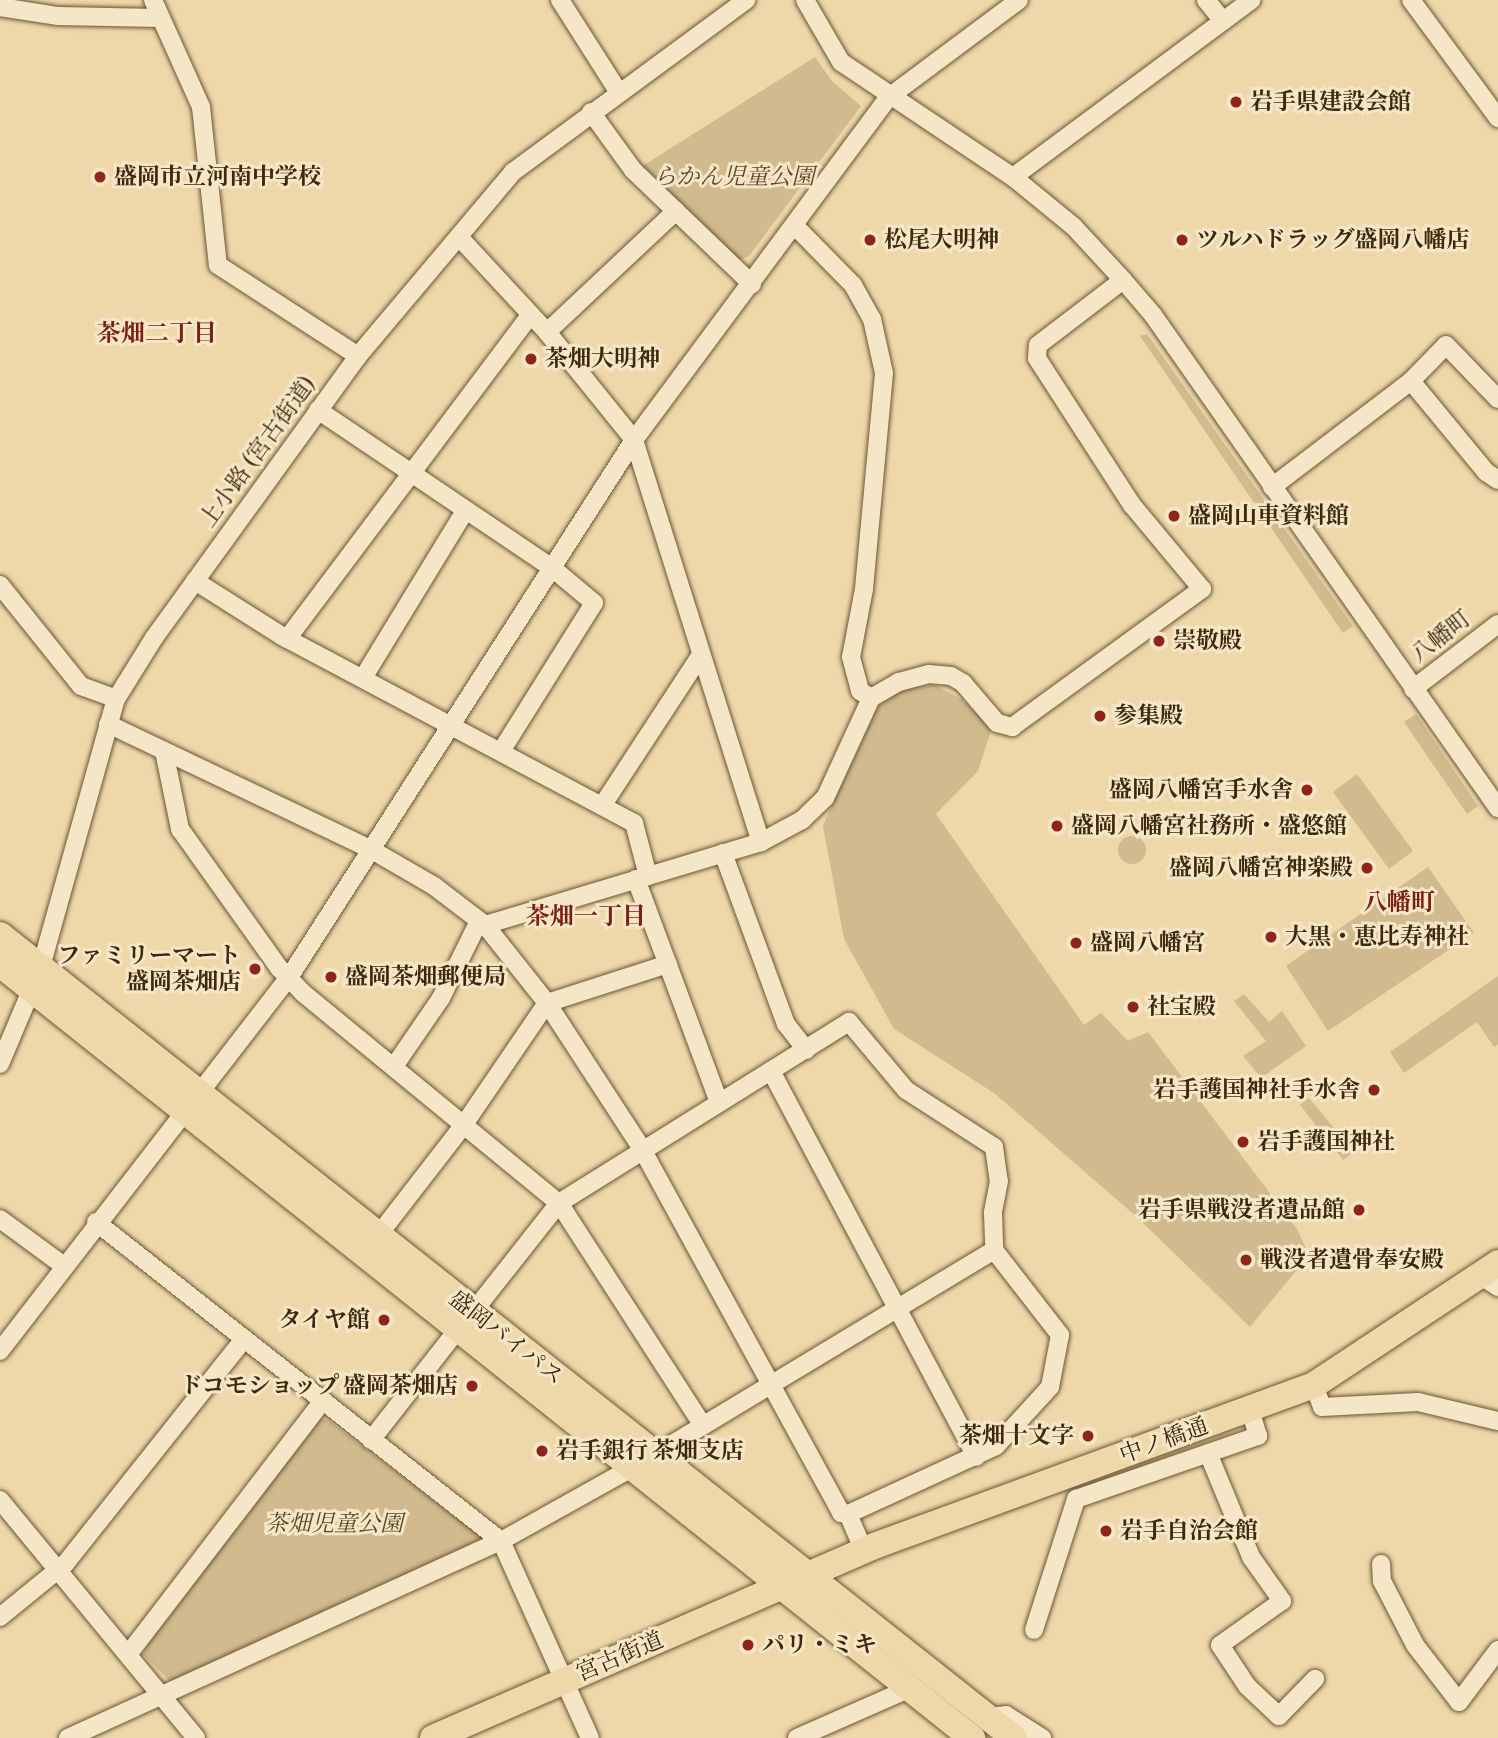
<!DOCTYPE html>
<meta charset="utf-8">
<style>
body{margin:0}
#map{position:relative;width:1498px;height:1738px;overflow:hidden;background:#eed8a9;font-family:"Libre Bodoni","Noto Serif JP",serif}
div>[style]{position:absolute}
.green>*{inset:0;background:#d0ba8e}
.round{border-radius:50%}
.roads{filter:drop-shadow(0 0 2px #6a5532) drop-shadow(0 0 2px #6a5532)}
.minor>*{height:18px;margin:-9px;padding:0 9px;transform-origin:9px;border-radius:9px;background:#f4e6c7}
.highway>*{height:26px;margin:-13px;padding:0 13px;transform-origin:13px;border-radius:13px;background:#eed8a9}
.dots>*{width:19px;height:19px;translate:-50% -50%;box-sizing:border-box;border:4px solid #f4e6c7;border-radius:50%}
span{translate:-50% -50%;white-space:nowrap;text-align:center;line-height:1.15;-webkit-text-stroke:6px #f4e6c7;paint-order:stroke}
.poi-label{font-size:23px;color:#3e290b;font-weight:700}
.left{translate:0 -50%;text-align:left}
.right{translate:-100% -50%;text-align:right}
.park-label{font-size:23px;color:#5b4625;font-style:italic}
.street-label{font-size:23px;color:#3e290b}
.neighbourhood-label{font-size:24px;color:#7a1f14;font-weight:700}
</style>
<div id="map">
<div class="green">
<div style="clip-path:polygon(815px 57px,832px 81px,861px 106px,749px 256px,737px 261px,641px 167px)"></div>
<div style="clip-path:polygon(1147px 334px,1353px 626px,1343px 633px,1140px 336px)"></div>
<div style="clip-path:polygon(935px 685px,961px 699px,992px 728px,978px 771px,936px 814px,1084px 1025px,1101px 1013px,1128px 1041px,1148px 1032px,1297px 1229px,1309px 1255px,1250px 1327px,1139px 1219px,994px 1093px,894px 1029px,844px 939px,823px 826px,870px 713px,900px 689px)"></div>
<div style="clip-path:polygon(1416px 714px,1478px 806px,1467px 814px,1404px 722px)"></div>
<div style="clip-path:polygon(1357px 774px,1413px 851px,1389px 869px,1333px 792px)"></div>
<div class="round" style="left:1118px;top:836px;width:28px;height:28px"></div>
<div style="clip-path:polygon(1428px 867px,1474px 933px,1328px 1031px,1286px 966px)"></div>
<div style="clip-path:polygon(1498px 976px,1498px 1044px,1494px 1047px,1477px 1022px,1404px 1073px,1390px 1052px)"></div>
<div style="clip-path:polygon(1244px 994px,1269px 1022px,1282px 1011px,1306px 1046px,1261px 1078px,1243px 1056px,1266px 1041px,1234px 1001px)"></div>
<div style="clip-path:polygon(1309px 1098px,1354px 1152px,1343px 1160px,1300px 1105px)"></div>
<div style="clip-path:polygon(318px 1418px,328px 1420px,483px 1538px,482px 1543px,171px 1682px,144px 1656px,145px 1644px)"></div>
</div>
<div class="roads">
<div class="minor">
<div style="left:153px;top:0;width:117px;rotate:65.8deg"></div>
<div style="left:201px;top:107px;width:159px;rotate:83.9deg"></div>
<div style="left:218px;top:265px;width:167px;rotate:33deg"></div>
<div style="left:560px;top:0;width:108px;rotate:57.5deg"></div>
<div style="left:805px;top:0;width:72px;rotate:59.9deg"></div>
<div style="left:841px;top:62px;width:207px;rotate:33.8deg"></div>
<div style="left:1013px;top:177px;width:79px;rotate:39.3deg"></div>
<div style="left:1074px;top:227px;width:72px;rotate:47.2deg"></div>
<div style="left:1123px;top:280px;width:46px;rotate:49.4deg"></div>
<div style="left:1153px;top:315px;width:602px;rotate:55.02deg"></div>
<div style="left:1206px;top:0;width:27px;rotate:51deg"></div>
<div style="left:1411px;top:0;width:147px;rotate:53.6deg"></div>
<div style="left:0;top:7px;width:59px;rotate:8.8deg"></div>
<div style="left:58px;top:16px;width:101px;rotate:1.1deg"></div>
<div style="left:591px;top:112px;width:72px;rotate:54.1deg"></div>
<div style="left:633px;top:170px;width:165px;rotate:43.8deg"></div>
<div style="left:1013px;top:177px;width:297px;rotate:-36.6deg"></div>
<div style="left:795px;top:226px;width:83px;rotate:45.5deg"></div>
<div style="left:853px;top:285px;width:39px;rotate:61deg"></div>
<div style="left:872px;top:319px;width:55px;rotate:77.5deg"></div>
<div style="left:884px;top:373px;width:217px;rotate:95.3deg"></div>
<div style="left:864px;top:589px;width:69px;rotate:100.8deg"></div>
<div style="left:851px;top:657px;width:35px;rotate:75deg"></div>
<div style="left:860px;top:691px;width:13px;rotate:32deg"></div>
<div style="left:871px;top:698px;width:32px;rotate:-30deg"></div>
<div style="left:899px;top:682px;width:31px;rotate:-15deg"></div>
<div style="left:929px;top:674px;width:22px;rotate:5deg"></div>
<div style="left:951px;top:676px;width:14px;rotate:30deg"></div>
<div style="left:963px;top:683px;width:52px;rotate:49.6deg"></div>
<div style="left:997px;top:723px;width:16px;rotate:15deg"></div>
<div style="left:1012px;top:727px;width:235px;rotate:-36deg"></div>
<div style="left:1202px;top:589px;width:109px;rotate:-129.8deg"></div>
<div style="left:1132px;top:505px;width:175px;rotate:-122.9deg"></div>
<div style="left:1037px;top:358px;width:13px;rotate:-86deg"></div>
<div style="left:1038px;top:345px;width:107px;rotate:-37.4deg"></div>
<div style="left:459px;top:237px;width:129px;rotate:47.2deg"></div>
<div style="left:547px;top:332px;width:139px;rotate:51.1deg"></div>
<div style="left:634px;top:440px;width:422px;rotate:72.5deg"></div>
<div style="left:547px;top:332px;width:177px;rotate:-43.2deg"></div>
<div style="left:1411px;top:381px;width:118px;rotate:50.5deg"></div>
<div style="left:1486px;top:472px;width:14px;rotate:34deg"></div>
<div style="left:318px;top:410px;width:281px;rotate:34deg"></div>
<div style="left:551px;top:567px;width:56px;rotate:39.9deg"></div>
<div style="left:594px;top:603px;width:175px;rotate:122.1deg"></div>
<div style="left:1272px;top:487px;width:175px;rotate:-37.3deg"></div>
<div style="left:1411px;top:381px;width:50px;rotate:-45.8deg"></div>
<div style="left:1446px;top:345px;width:75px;rotate:46.1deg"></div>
<div style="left:195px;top:581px;width:103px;rotate:32.3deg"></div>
<div style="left:282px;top:636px;width:399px;rotate:28deg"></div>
<div style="left:634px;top:823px;width:55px;rotate:75.2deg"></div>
<div style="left:0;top:585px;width:129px;rotate:51.3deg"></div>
<div style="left:81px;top:686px;width:37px;rotate:20deg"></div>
<div style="left:287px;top:639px;width:405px;rotate:-53.1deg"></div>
<div style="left:363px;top:678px;width:196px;rotate:-58.6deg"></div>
<div style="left:1413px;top:689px;width:107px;rotate:-37.4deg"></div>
<div style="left:108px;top:724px;width:293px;rotate:25.5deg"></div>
<div style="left:372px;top:850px;width:72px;rotate:30.1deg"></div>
<div style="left:434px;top:886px;width:64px;rotate:37.4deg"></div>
<div style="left:485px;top:925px;width:100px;rotate:51.5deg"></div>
<div style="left:547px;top:1003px;width:174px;rotate:56.9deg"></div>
<div style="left:642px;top:1149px;width:415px;rotate:61.3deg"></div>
<div style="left:841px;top:1513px;width:7px;rotate:8deg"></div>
<div style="left:848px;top:1514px;width:40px;rotate:66.6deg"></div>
<div style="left:164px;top:751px;width:80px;rotate:78.4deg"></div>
<div style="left:180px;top:829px;width:171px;rotate:54.5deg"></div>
<div style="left:279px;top:968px;width:35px;rotate:46deg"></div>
<div style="left:303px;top:993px;width:331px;rotate:39.4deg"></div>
<div style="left:559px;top:1203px;width:265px;rotate:57.1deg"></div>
<div style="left:602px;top:806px;width:179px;rotate:-56.8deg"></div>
<div style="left:723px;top:853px;width:182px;rotate:69.8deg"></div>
<div style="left:786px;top:1024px;width:33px;rotate:52deg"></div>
<div style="left:636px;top:879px;width:238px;rotate:69.6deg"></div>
<div style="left:485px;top:925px;width:288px;rotate:-16.7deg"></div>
<div style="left:761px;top:842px;width:47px;rotate:-28.2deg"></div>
<div style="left:802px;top:820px;width:32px;rotate:-44deg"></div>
<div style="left:825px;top:798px;width:110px;rotate:-65.3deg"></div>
<div style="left:0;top:1064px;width:105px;rotate:-67.1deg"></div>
<div style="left:41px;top:967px;width:278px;rotate:-74.4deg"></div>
<div style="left:116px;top:699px;width:72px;rotate:-58.1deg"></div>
<div style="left:154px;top:638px;width:348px;rotate:-54.1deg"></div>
<div style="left:358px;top:356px;width:241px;rotate:-49.9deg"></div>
<div style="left:513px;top:172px;width:290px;rotate:-36.4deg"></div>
<div style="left:395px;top:1065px;width:81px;rotate:-55.5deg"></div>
<div style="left:441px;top:998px;width:86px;rotate:-63.7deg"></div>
<div style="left:771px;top:1071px;width:437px;rotate:62deg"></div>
<div style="left:0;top:1219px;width:79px;rotate:36.3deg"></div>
<div style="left:96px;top:1222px;width:516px;rotate:38.23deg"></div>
<div style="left:501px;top:1541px;width:216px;rotate:65.7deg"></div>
<div style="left:377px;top:1237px;width:144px;rotate:-52.3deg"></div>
<div style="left:465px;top:1123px;width:145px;rotate:-55.7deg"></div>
<div style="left:547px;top:1003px;width:127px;rotate:-17.9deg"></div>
<div style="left:1480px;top:1275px;width:22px;rotate:34deg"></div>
<div style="left:473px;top:1312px;width:139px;rotate:-51.7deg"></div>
<div style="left:559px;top:1203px;width:342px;rotate:-32deg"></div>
<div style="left:849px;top:1022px;width:89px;rotate:50deg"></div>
<div style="left:906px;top:1090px;width:105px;rotate:32.9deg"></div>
<div style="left:994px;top:1147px;width:34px;rotate:82deg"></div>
<div style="left:999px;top:1181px;width:33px;rotate:101deg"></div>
<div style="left:993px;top:1213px;width:37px;rotate:88deg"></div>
<div style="left:994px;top:1250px;width:108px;rotate:52.2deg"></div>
<div style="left:1060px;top:1335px;width:53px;rotate:100.9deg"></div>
<div style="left:1050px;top:1387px;width:80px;rotate:132.5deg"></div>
<div style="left:996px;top:1446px;width:163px;rotate:155.3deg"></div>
<div style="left:0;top:1351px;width:470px;rotate:-52.3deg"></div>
<div style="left:288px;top:979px;width:640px;rotate:-57.3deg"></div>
<div style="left:634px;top:440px;width:427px;rotate:-53.4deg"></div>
<div style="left:889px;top:97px;width:162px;rotate:-36.7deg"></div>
<div style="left:1314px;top:1385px;width:23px;rotate:70deg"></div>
<div style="left:1322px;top:1407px;width:96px;rotate:-3deg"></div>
<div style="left:1418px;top:1402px;width:82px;rotate:13.4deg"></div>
<div style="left:371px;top:1440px;width:141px;rotate:-51.9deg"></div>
<div style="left:1208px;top:1453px;width:113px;rotate:67.5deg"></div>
<div style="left:1251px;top:1557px;width:54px;rotate:54.8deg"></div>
<div style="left:1282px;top:1601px;width:76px;rotate:144.6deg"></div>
<div style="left:1220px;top:1645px;width:49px;rotate:56.6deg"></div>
<div style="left:1247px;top:1686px;width:44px;rotate:43.2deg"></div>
<div style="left:1279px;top:1716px;width:52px;rotate:-45.8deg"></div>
<div style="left:656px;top:1454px;width:395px;rotate:-31.1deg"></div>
<div style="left:0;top:1500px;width:308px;rotate:50.5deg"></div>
<div style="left:1381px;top:1564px;width:17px;rotate:87deg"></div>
<div style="left:1382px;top:1581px;width:72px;rotate:62.7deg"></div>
<div style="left:1415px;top:1645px;width:72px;rotate:52.3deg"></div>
<div style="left:1459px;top:1702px;width:65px;rotate:-53.1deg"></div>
<div style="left:0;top:1617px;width:84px;rotate:-39.2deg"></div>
<div style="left:65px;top:1564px;width:286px;rotate:-51.5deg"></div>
<div style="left:1034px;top:1630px;width:138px;rotate:-72.2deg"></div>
<div style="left:1076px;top:1499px;width:193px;rotate:-19.1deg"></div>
<div style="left:1258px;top:1436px;width:28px;rotate:-107deg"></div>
<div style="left:130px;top:1652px;width:314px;rotate:-52.5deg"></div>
<div style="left:988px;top:1717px;width:18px;rotate:-6deg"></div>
<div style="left:1006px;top:1715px;width:43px;rotate:32.6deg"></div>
<div style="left:68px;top:1738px;width:476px;rotate:-24.5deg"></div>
<div style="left:501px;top:1541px;width:154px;rotate:-29.2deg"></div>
<div style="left:797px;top:1738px;width:121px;rotate:-23.8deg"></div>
</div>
<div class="highway">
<div style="left:0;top:935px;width:1293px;rotate:38.38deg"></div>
<div style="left:0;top:964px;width:1243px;rotate:38.53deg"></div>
<div style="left:433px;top:1738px;width:481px;rotate:-23.5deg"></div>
<div style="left:874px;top:1546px;width:469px;rotate:-20.1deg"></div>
<div style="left:1314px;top:1385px;width:221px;rotate:-33.5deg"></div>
</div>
</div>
<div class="dots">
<div style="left:1236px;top:102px;background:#8f2418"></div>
<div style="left:100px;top:177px;background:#8f2418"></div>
<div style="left:870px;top:240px;background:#8f2418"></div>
<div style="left:1182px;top:240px;background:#8f2418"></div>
<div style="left:531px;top:359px;background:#8f2418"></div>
<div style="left:1174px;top:516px;background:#8f2418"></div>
<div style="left:1159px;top:641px;background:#8f2418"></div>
<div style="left:1100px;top:716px;background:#8f2418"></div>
<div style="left:1307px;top:790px;background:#8f2418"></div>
<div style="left:1057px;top:826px;background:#8f2418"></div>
<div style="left:1367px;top:868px;background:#8f2418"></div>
<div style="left:1271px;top:937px;background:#8f2418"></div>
<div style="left:1076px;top:943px;background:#8f2418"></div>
<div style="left:255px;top:969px;background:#8f2418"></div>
<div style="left:331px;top:977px;background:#8f2418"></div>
<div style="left:1133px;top:1007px;background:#8f2418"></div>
<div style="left:1374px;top:1090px;background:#8f2418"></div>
<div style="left:1243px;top:1142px;background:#8f2418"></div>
<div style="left:1359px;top:1210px;background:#8f2418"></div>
<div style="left:1246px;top:1260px;background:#8f2418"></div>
<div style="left:384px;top:1320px;background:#8f2418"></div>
<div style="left:472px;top:1386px;background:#8f2418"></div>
<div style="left:1088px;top:1436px;background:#8f2418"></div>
<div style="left:542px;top:1451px;background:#8f2418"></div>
<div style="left:1106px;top:1531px;background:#8f2418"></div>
<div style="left:748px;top:1645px;background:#8f2418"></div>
</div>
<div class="poi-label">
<span class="left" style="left:1250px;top:102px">岩手県建設会館</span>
<span class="left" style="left:114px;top:177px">盛岡市立河南中学校</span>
<span class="left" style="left:884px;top:240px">松尾大明神</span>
<span class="left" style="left:1196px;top:240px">ツルハドラッグ盛岡八幡店</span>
<span class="left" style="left:545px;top:359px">茶畑大明神</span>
<span class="left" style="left:1188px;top:516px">盛岡山車資料館</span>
<span class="left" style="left:1173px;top:641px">崇敬殿</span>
<span class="left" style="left:1114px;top:716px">参集殿</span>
<span class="right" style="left:1293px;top:790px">盛岡八幡宮手水舎</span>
<span class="left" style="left:1071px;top:826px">盛岡八幡宮社務所・盛悠館</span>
<span class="right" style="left:1353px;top:868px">盛岡八幡宮神楽殿</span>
<span class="left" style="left:1285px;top:937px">大黒・恵比寿神社</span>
<span class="left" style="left:1090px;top:943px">盛岡八幡宮</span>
<span class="right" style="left:241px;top:969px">ファミリーマート<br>盛岡茶畑店</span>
<span class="left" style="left:345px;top:977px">盛岡茶畑郵便局</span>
<span class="left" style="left:1147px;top:1007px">社宝殿</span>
<span class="right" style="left:1360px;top:1090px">岩手護国神社手水舎</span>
<span class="left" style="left:1257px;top:1142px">岩手護国神社</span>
<span class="right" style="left:1345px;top:1210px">岩手県戦没者遺品館</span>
<span class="left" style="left:1260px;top:1260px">戦没者遺骨奉安殿</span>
<span class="right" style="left:370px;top:1320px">タイヤ館</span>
<span class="right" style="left:458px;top:1386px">ドコモショップ 盛岡茶畑店</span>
<span class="right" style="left:1074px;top:1436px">茶畑十文字</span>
<span class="left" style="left:556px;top:1451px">岩手銀行 茶畑支店</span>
<span class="left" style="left:1120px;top:1531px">岩手自治会館</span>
<span class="left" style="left:762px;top:1645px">パリ・ミキ</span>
</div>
<div class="park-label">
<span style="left:734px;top:177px">らかん児童公園</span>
<span style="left:334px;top:1524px">茶畑児童公園</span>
</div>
<div class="street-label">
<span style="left:258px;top:452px;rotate:-54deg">上小路 (宮古街道)</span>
<span style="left:1441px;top:637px;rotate:-38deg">八幡町</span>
<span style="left:506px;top:1338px;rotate:38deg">盛岡バイパス</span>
<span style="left:1164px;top:1441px;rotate:-20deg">中ノ橋通</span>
<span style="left:620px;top:1657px;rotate:-23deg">宮古街道</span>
</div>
<div class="neighbourhood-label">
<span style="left:157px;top:335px">茶畑二丁目</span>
<span style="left:1399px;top:904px">八幡町</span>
<span style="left:586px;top:918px">茶畑一丁目</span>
</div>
</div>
